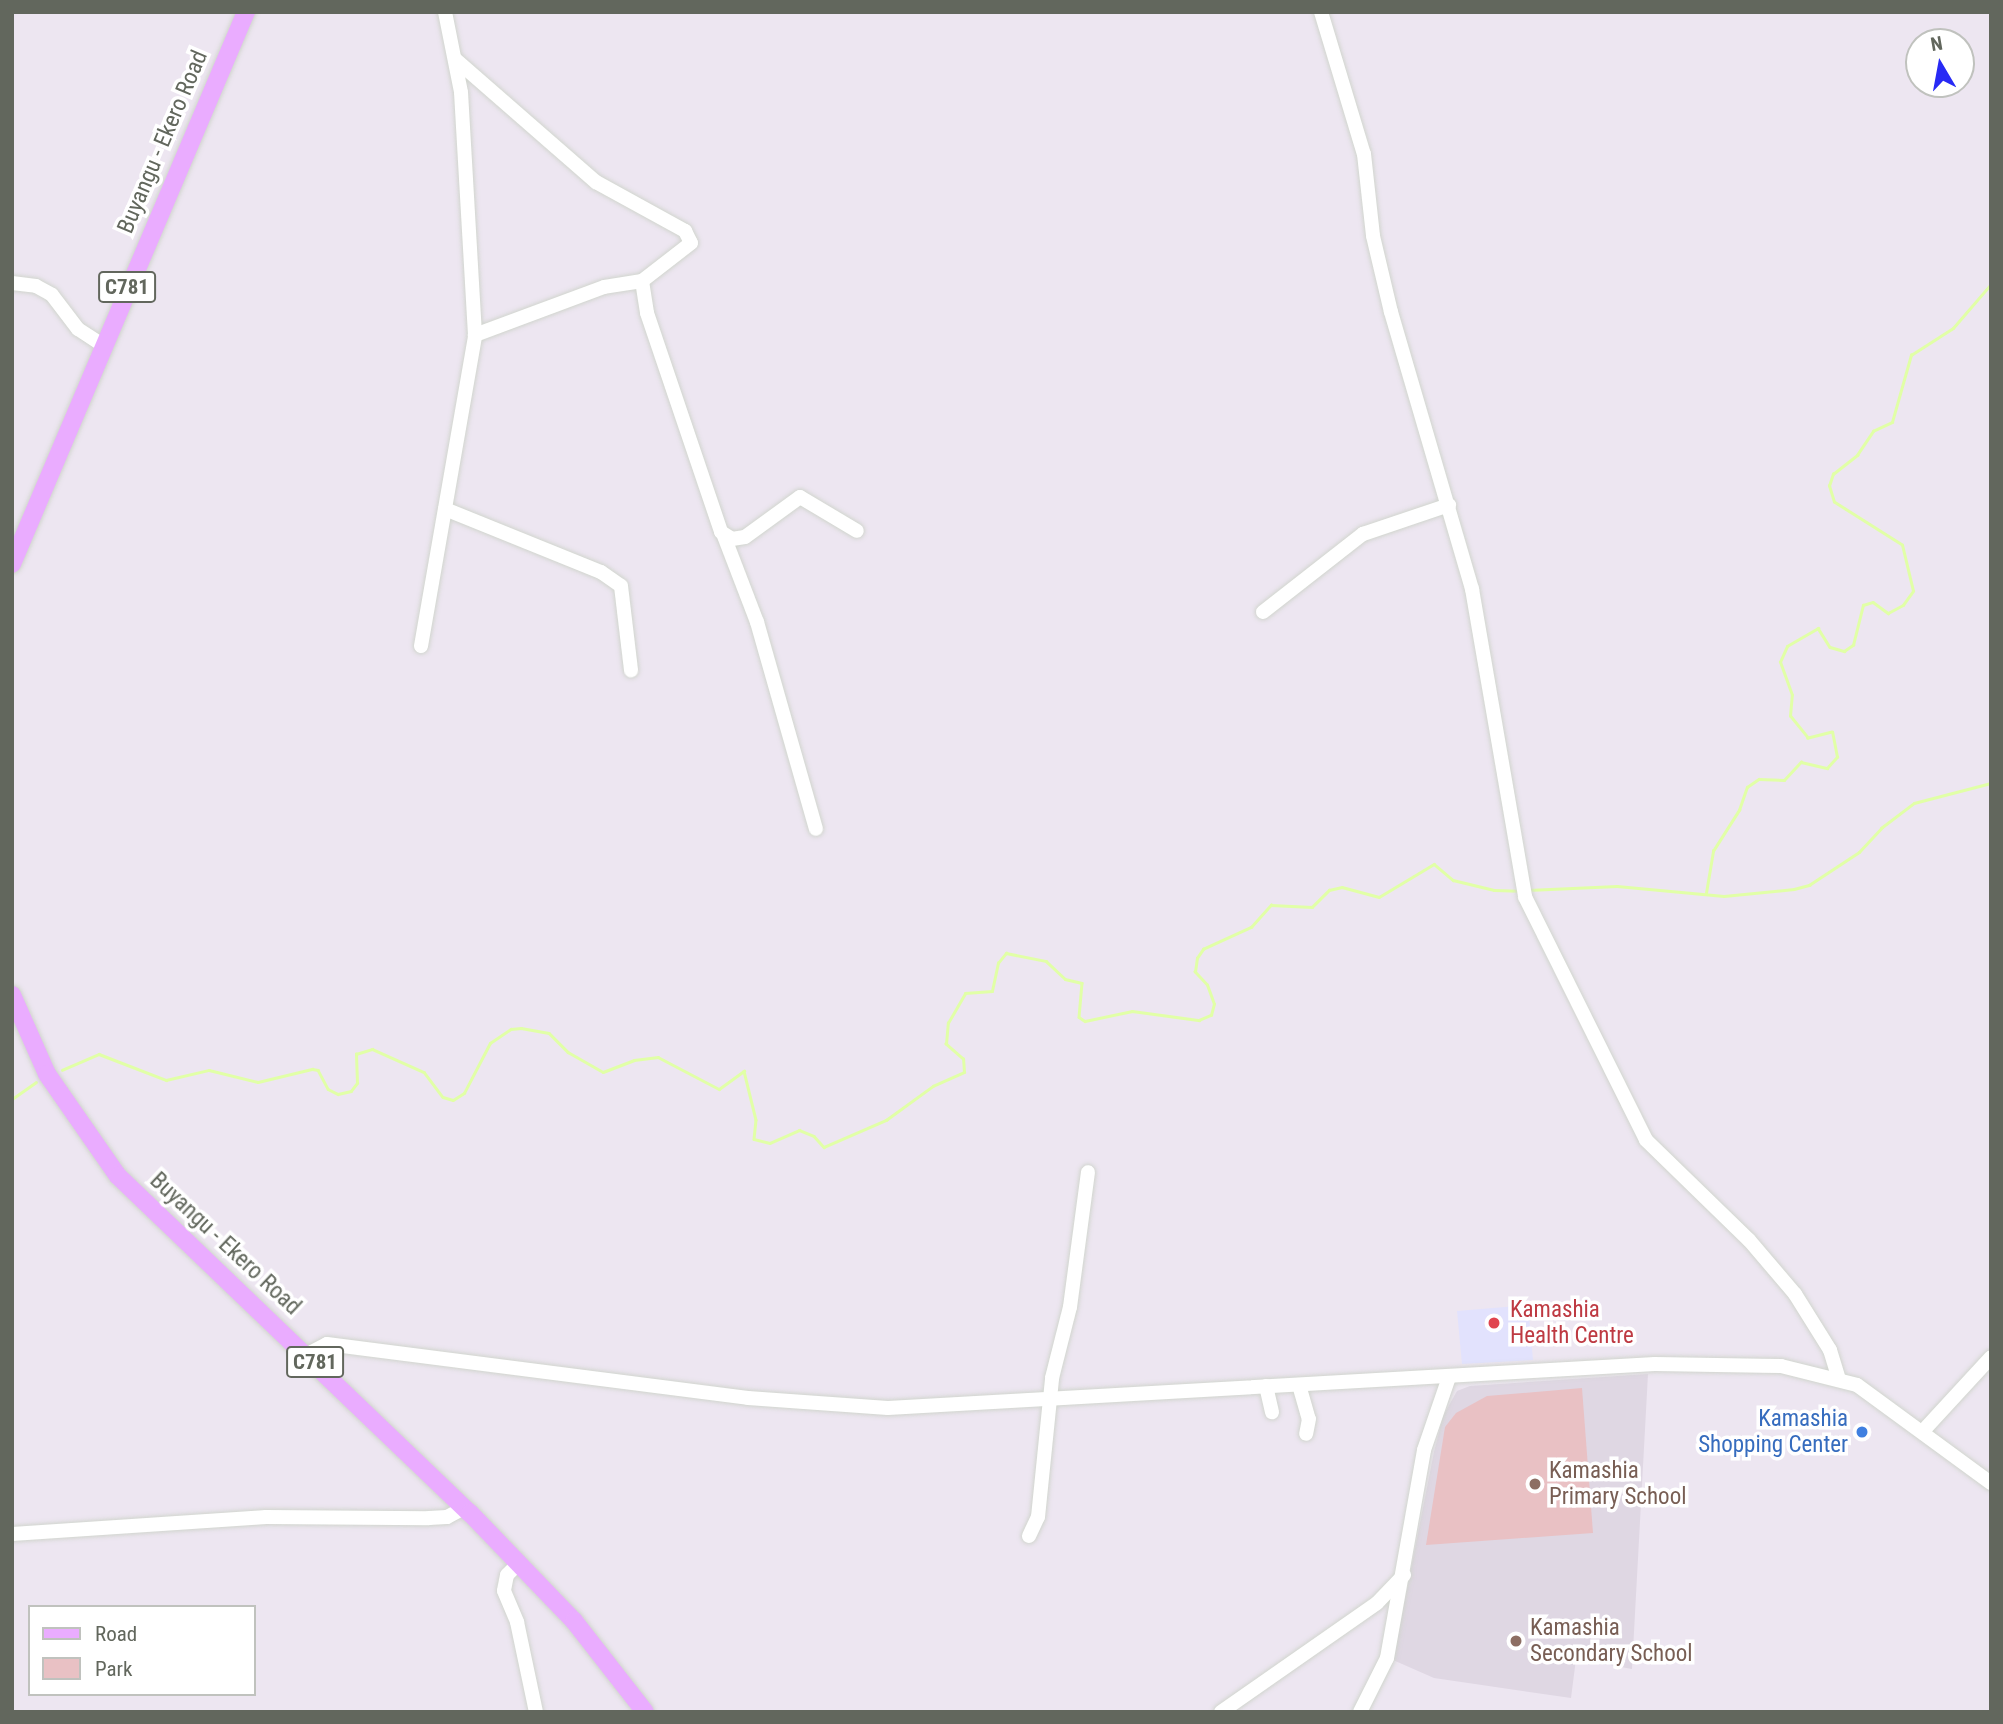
<!DOCTYPE html>
<style>
body{margin:0}
#map{position:relative;width:2003px;height:1724px;overflow:hidden;background:#ede6f1;font-family:"Roboto Condensed",sans-serif}
div>[style]{position:absolute}
.education>*{inset:0;background:#dfd7e3}
.medical>*{inset:0;background:#e2e2fd}
.green>*{inset:0;background:#e9c1c4}
.stream>*{height:2.5px;margin:-1.25px;padding:0 1.25px;transform-origin:1.25px;border-radius:1.25px;background:#e1ffa7}
.roads{filter:drop-shadow(0 0 2px #d1d5ce) drop-shadow(0 0 2px #d1d5ce)}
.minor>*{height:14px;margin:-7px;padding:0 7px;transform-origin:7px;border-radius:7px;background:#fff}
.major>*{height:18px;margin:-9px;padding:0 9px;transform-origin:9px;border-radius:9px;background:#eaacff}
.dots>*{width:19px;height:19px;translate:-50% -50%;box-sizing:border-box;border:4px solid #fff;border-radius:50%}
span{translate:-50% -50%;white-space:nowrap;text-align:center;line-height:1.15;-webkit-text-stroke:7px #fff;paint-order:stroke}
.shield-label span{padding:2px 5px;background:#fff;border:2px solid;border-radius:5px;-webkit-text-stroke-width:0}
.shield-label{font-size:21px;color:#62675d;font-weight:700}
.street-label{font-size:23px;color:#62675d}
.health-label{font-size:23px;color:#be3a42}
.left{translate:0 -50%;text-align:left}
.shop-label{font-size:23px;color:#366cbe}
.right{translate:-100% -50%;text-align:right}
.education-label{font-size:23px;color:#785e54}
.frame{position:absolute;inset:0;border:14px solid #62675d;pointer-events:none}
.legend{position:absolute;left:28px;top:1605px;width:228px;height:91px;box-sizing:border-box;background:#fff;border:2px solid #c0c2be;margin:0;padding:9px 12px;list-style:none;font-size:21px;color:#62675d}
.legend li{display:flex;align-items:center;gap:14px;height:35px}
.legend b{width:35px;border:2px solid #c0c2be}
.north{position:absolute;left:1905px;top:28px;width:70px;height:70px;box-sizing:border-box;background:#fff;border:2px solid #c0c2be;border-radius:50%;rotate:350deg;font-size:19px;font-weight:700;line-height:28px;text-align:center;color:#62675d}
.north::after{content:'';display:block;margin:auto;width:24px;height:32px;background:#282af5;clip-path:polygon(50% 0,100% 100%,50% 72%,0 100%)}
</style>
<div id="map">
<div class="education">
<div style="clip-path:polygon(1648px 1374px,1632px 1669px,1576px 1659px,1571px 1698px,1434px 1678px,1393px 1660px,1434px 1452px,1443px 1416px,1457px 1391px,1470px 1386px)"></div>
</div>
<div class="medical">
<div style="clip-path:polygon(1528px 1305px,1533px 1360px,1462px 1364px,1457px 1311px)"></div>
</div>
<div class="green">
<div style="clip-path:polygon(1582px 1388px,1593px 1533px,1426px 1545px,1445px 1427px,1456px 1413px,1487px 1396px)"></div>
</div>
<div class="stream">
<div style="left:1528px;top:890px;width:89px;rotate:-2.6deg"></div>
<div style="left:1617px;top:886px;width:107px;rotate:5.3deg"></div>
<div style="left:1724px;top:896px;width:70px;rotate:-5.7deg"></div>
<div style="left:1794px;top:889px;width:16px;rotate:-15deg"></div>
<div style="left:1809px;top:885px;width:60px;rotate:-33.4deg"></div>
<div style="left:1859px;top:852px;width:33px;rotate:-47deg"></div>
<div style="left:1881px;top:828px;width:41px;rotate:-37.1deg"></div>
<div style="left:1914px;top:803px;width:80px;rotate:-14.6deg"></div>
<div style="left:1706px;top:893px;width:43px;rotate:-80.5deg"></div>
<div style="left:1713px;top:851px;width:49px;rotate:-57.6deg"></div>
<div style="left:1739px;top:810px;width:24px;rotate:-71deg"></div>
<div style="left:1747px;top:787px;width:14px;rotate:-34deg"></div>
<div style="left:1759px;top:779px;width:25px;rotate:2deg"></div>
<div style="left:1784px;top:780px;width:25px;rotate:-47deg"></div>
<div style="left:1801px;top:762px;width:27px;rotate:13deg"></div>
<div style="left:1827px;top:768px;width:15px;rotate:-48deg"></div>
<div style="left:1837px;top:757px;width:25px;rotate:-101deg"></div>
<div style="left:1832px;top:732px;width:25px;rotate:166deg"></div>
<div style="left:1808px;top:738px;width:28px;rotate:-129deg"></div>
<div style="left:1790px;top:716px;width:21px;rotate:-85deg"></div>
<div style="left:1792px;top:695px;width:35px;rotate:-110deg"></div>
<div style="left:1780px;top:662px;width:17px;rotate:-66deg"></div>
<div style="left:1787px;top:646px;width:36px;rotate:-30deg"></div>
<div style="left:1818px;top:628px;width:22px;rotate:58deg"></div>
<div style="left:1830px;top:647px;width:15px;rotate:16deg"></div>
<div style="left:1844px;top:651px;width:11px;rotate:-34deg"></div>
<div style="left:1853px;top:645px;width:41px;rotate:-76deg"></div>
<div style="left:1863px;top:605px;width:10px;rotate:-17deg"></div>
<div style="left:1873px;top:602px;width:19px;rotate:36deg"></div>
<div style="left:1888px;top:613px;width:17px;rotate:-28deg"></div>
<div style="left:1903px;top:605px;width:17px;rotate:-54deg"></div>
<div style="left:1913px;top:591px;width:47px;rotate:-103.4deg"></div>
<div style="left:1902px;top:545px;width:80px;rotate:-147.7deg"></div>
<div style="left:1834px;top:502px;width:17px;rotate:-107deg"></div>
<div style="left:1829px;top:486px;width:13px;rotate:-72deg"></div>
<div style="left:1833px;top:474px;width:31px;rotate:-38deg"></div>
<div style="left:1857px;top:455px;width:29px;rotate:-56deg"></div>
<div style="left:1873px;top:431px;width:21px;rotate:-25deg"></div>
<div style="left:1892px;top:422px;width:70px;rotate:-74.2deg"></div>
<div style="left:1911px;top:355px;width:50px;rotate:-32.7deg"></div>
<div style="left:1953px;top:328px;width:58px;rotate:-49.2deg"></div>
<div style="left:62px;top:1070px;width:40px;rotate:-23.4deg"></div>
<div style="left:99px;top:1054px;width:72px;rotate:21.2deg"></div>
<div style="left:166px;top:1080px;width:44px;rotate:-13.1deg"></div>
<div style="left:209px;top:1070px;width:50px;rotate:13.8deg"></div>
<div style="left:258px;top:1082px;width:56px;rotate:-13.5deg"></div>
<div style="left:312px;top:1069px;width:6px;rotate:9deg"></div>
<div style="left:318px;top:1070px;width:21px;rotate:62deg"></div>
<div style="left:328px;top:1089px;width:11px;rotate:27deg"></div>
<div style="left:338px;top:1094px;width:13px;rotate:-13deg"></div>
<div style="left:351px;top:1091px;width:10px;rotate:-53deg"></div>
<div style="left:357px;top:1083px;width:29px;rotate:-92deg"></div>
<div style="left:356px;top:1054px;width:17px;rotate:-17deg"></div>
<div style="left:372px;top:1049px;width:57px;rotate:23.9deg"></div>
<div style="left:424px;top:1072px;width:31px;rotate:53deg"></div>
<div style="left:443px;top:1097px;width:10px;rotate:17deg"></div>
<div style="left:453px;top:1100px;width:13px;rotate:-32deg"></div>
<div style="left:464px;top:1093px;width:56px;rotate:-62.5deg"></div>
<div style="left:490px;top:1043px;width:25px;rotate:-34deg"></div>
<div style="left:511px;top:1029px;width:10px;rotate:-6deg"></div>
<div style="left:521px;top:1028px;width:28px;rotate:10deg"></div>
<div style="left:549px;top:1033px;width:27px;rotate:45deg"></div>
<div style="left:568px;top:1052px;width:40px;rotate:29.7deg"></div>
<div style="left:603px;top:1072px;width:33px;rotate:-21deg"></div>
<div style="left:634px;top:1060px;width:24px;rotate:-7deg"></div>
<div style="left:658px;top:1057px;width:69px;rotate:27.7deg"></div>
<div style="left:719px;top:1089px;width:31px;rotate:-36deg"></div>
<div style="left:744px;top:1071px;width:50px;rotate:76.2deg"></div>
<div style="left:756px;top:1120px;width:19px;rotate:96deg"></div>
<div style="left:754px;top:1139px;width:16px;rotate:14deg"></div>
<div style="left:770px;top:1143px;width:32px;rotate:-24deg"></div>
<div style="left:799px;top:1130px;width:16px;rotate:22deg"></div>
<div style="left:814px;top:1136px;width:15px;rotate:48deg"></div>
<div style="left:824px;top:1147px;width:68px;rotate:-23.5deg"></div>
<div style="left:886px;top:1120px;width:58px;rotate:-35.9deg"></div>
<div style="left:933px;top:1086px;width:34px;rotate:-24deg"></div>
<div style="left:964px;top:1072px;width:13px;rotate:-94deg"></div>
<div style="left:963px;top:1059px;width:23px;rotate:-139deg"></div>
<div style="left:946px;top:1044px;width:21px;rotate:-85deg"></div>
<div style="left:948px;top:1023px;width:34px;rotate:-60deg"></div>
<div style="left:965px;top:993px;width:27px;rotate:-4deg"></div>
<div style="left:992px;top:991px;width:29px;rotate:-78deg"></div>
<div style="left:998px;top:963px;width:13px;rotate:-51deg"></div>
<div style="left:1006px;top:953px;width:41px;rotate:11.3deg"></div>
<div style="left:1046px;top:961px;width:26px;rotate:43deg"></div>
<div style="left:1065px;top:979px;width:17px;rotate:13deg"></div>
<div style="left:1082px;top:983px;width:34px;rotate:95deg"></div>
<div style="left:1079px;top:1017px;width:7px;rotate:34deg"></div>
<div style="left:1085px;top:1021px;width:48px;rotate:-12deg"></div>
<div style="left:1132px;top:1011px;width:68px;rotate:7.7deg"></div>
<div style="left:1199px;top:1020px;width:13px;rotate:-23deg"></div>
<div style="left:1211px;top:1015px;width:11px;rotate:-75deg"></div>
<div style="left:1214px;top:1004px;width:20px;rotate:-110deg"></div>
<div style="left:1207px;top:985px;width:18px;rotate:-133deg"></div>
<div style="left:1195px;top:972px;width:14px;rotate:-82deg"></div>
<div style="left:1197px;top:958px;width:11px;rotate:-56deg"></div>
<div style="left:1203px;top:949px;width:53px;rotate:-24.6deg"></div>
<div style="left:1251px;top:927px;width:30px;rotate:-48deg"></div>
<div style="left:1271px;top:905px;width:41px;rotate:2.8deg"></div>
<div style="left:1312px;top:907px;width:24px;rotate:-45deg"></div>
<div style="left:1329px;top:890px;width:13px;rotate:-13deg"></div>
<div style="left:1342px;top:887px;width:38px;rotate:15deg"></div>
<div style="left:1379px;top:897px;width:64px;rotate:-31deg"></div>
<div style="left:1434px;top:864px;width:25px;rotate:40deg"></div>
<div style="left:1453px;top:880px;width:42px;rotate:13.7deg"></div>
<div style="left:1494px;top:890px;width:24px;rotate:2deg"></div>
<div style="left:12px;top:1099px;width:29px;rotate:-35deg"></div>
</div>
<div class="roads">
<div class="minor">
<div style="left:1321px;top:12px;width:148px;rotate:73.2deg"></div>
<div style="left:1364px;top:154px;width:82px;rotate:83.7deg"></div>
<div style="left:1373px;top:236px;width:78px;rotate:76.7deg"></div>
<div style="left:1391px;top:312px;width:289px;rotate:73.7deg"></div>
<div style="left:1472px;top:589px;width:313px;rotate:80.2deg"></div>
<div style="left:1525px;top:897px;width:271px;rotate:63.5deg"></div>
<div style="left:1646px;top:1140px;width:144px;rotate:44.2deg"></div>
<div style="left:1749px;top:1240px;width:71px;rotate:49.6deg"></div>
<div style="left:1795px;top:1294px;width:66px;rotate:58deg"></div>
<div style="left:1830px;top:1350px;width:28px;rotate:73deg"></div>
<div style="left:456px;top:60px;width:186px;rotate:41.1deg"></div>
<div style="left:596px;top:182px;width:102px;rotate:28.8deg"></div>
<div style="left:685px;top:231px;width:13px;rotate:63deg"></div>
<div style="left:691px;top:243px;width:62px;rotate:142.2deg"></div>
<div style="left:642px;top:281px;width:38px;rotate:171deg"></div>
<div style="left:604px;top:287px;width:138px;rotate:159.6deg"></div>
<div style="left:642px;top:281px;width:32px;rotate:81deg"></div>
<div style="left:647px;top:313px;width:231px;rotate:71.3deg"></div>
<div style="left:721px;top:532px;width:13px;rotate:32deg"></div>
<div style="left:732px;top:539px;width:13px;rotate:-9deg"></div>
<div style="left:745px;top:537px;width:68px;rotate:-36deg"></div>
<div style="left:800px;top:497px;width:66px;rotate:30.8deg"></div>
<div style="left:12px;top:283px;width:24px;rotate:7deg"></div>
<div style="left:36px;top:286px;width:18px;rotate:29deg"></div>
<div style="left:52px;top:295px;width:43px;rotate:52.6deg"></div>
<div style="left:78px;top:329px;width:30px;rotate:33deg"></div>
<div style="left:445px;top:509px;width:168px;rotate:22deg"></div>
<div style="left:601px;top:572px;width:24px;rotate:35deg"></div>
<div style="left:621px;top:586px;width:85px;rotate:83.2deg"></div>
<div style="left:724px;top:536px;width:92px;rotate:69deg"></div>
<div style="left:757px;top:622px;width:215px;rotate:74.1deg"></div>
<div style="left:1263px;top:612px;width:127px;rotate:-38deg"></div>
<div style="left:1363px;top:534px;width:91px;rotate:-18.6deg"></div>
<div style="left:421px;top:646px;width:316px;rotate:-80.1deg"></div>
<div style="left:475px;top:335px;width:243px;rotate:-93.3deg"></div>
<div style="left:461px;top:92px;width:82px;rotate:-101.3deg"></div>
<div style="left:308px;top:1354px;width:21px;rotate:-28deg"></div>
<div style="left:327px;top:1344px;width:424px;rotate:7.3deg"></div>
<div style="left:748px;top:1398px;width:140px;rotate:4.1deg"></div>
<div style="left:888px;top:1408px;width:768px;rotate:-3.28deg"></div>
<div style="left:1655px;top:1364px;width:126px;rotate:0.9deg"></div>
<div style="left:1781px;top:1366px;width:78px;rotate:14deg"></div>
<div style="left:1857px;top:1385px;width:166px;rotate:36.2deg"></div>
<div style="left:1299px;top:1385px;width:35px;rotate:74deg"></div>
<div style="left:1309px;top:1419px;width:15px;rotate:101deg"></div>
<div style="left:1266px;top:1386px;width:27px;rotate:77deg"></div>
<div style="left:1923px;top:1431px;width:100px;rotate:-47.4deg"></div>
<div style="left:12px;top:1534px;width:255px;rotate:-3.8deg"></div>
<div style="left:266px;top:1517px;width:163px;rotate:0.4deg"></div>
<div style="left:429px;top:1518px;width:18px;rotate:-3deg"></div>
<div style="left:447px;top:1517px;width:19px;rotate:-28deg"></div>
<div style="left:1029px;top:1536px;width:21px;rotate:-65deg"></div>
<div style="left:1038px;top:1517px;width:140px;rotate:-84.2deg"></div>
<div style="left:1052px;top:1378px;width:73px;rotate:-75.8deg"></div>
<div style="left:1070px;top:1307px;width:136px;rotate:-82.4deg"></div>
<div style="left:519px;top:1563px;width:17px;rotate:135deg"></div>
<div style="left:507px;top:1575px;width:16px;rotate:101deg"></div>
<div style="left:504px;top:1591px;width:34px;rotate:67deg"></div>
<div style="left:517px;top:1622px;width:92px;rotate:78.1deg"></div>
<div style="left:1221px;top:1712px;width:190px;rotate:-34.9deg"></div>
<div style="left:1377px;top:1603px;width:39px;rotate:-46deg"></div>
<div style="left:1360px;top:1712px;width:60px;rotate:-63.4deg"></div>
<div style="left:1387px;top:1658px;width:211px;rotate:-79.9deg"></div>
<div style="left:1424px;top:1450px;width:77px;rotate:-71.1deg"></div>
</div>
<div class="major">
<div style="left:12px;top:564px;width:600px;rotate:-67.03deg"></div>
<div style="left:12px;top:995px;width:86px;rotate:66.1deg"></div>
<div style="left:47px;top:1074px;width:124px;rotate:55.2deg"></div>
<div style="left:118px;top:1176px;width:487px;rotate:43.8deg"></div>
<div style="left:470px;top:1513px;width:150px;rotate:46.1deg"></div>
<div style="left:574px;top:1621px;width:115px;rotate:52deg"></div>
</div>
</div>
<div class="dots">
<div style="left:1494px;top:1323px;background:#e0444e"></div>
<div style="left:1862px;top:1432px;background:#3f7fe0"></div>
<div style="left:1535px;top:1484px;background:#8d6e63"></div>
<div style="left:1516px;top:1641px;background:#8d6e63"></div>
</div>
<div class="shield-label">
<span style="left:127px;top:287px">C781</span>
<span style="left:315px;top:1362px">C781</span>
</div>
<div class="street-label">
<span style="left:163px;top:142px;rotate:-67deg">Buyangu - Ekero Road</span>
<span style="left:225px;top:1244px;rotate:43deg">Buyangu - Ekero Road</span>
</div>
<div class="health-label">
<span class="left" style="left:1510px;top:1323px">Kamashia<br>Health Centre</span>
</div>
<div class="shop-label">
<span class="right" style="left:1848px;top:1432px">Kamashia<br>Shopping Center</span>
</div>
<div class="education-label">
<span class="left" style="left:1549px;top:1484px">Kamashia<br>Primary School</span>
<span class="left" style="left:1530px;top:1641px">Kamashia<br>Secondary School</span>
</div>
<div class="frame"></div>
<ul class="legend">
<li><b style="height:9px;background:#eaacff"></b>Road</li>
<li><b style="height:19px;background:#e9c1c4"></b>Park</li>
</ul>
<div class="north">N</div>
</div>
